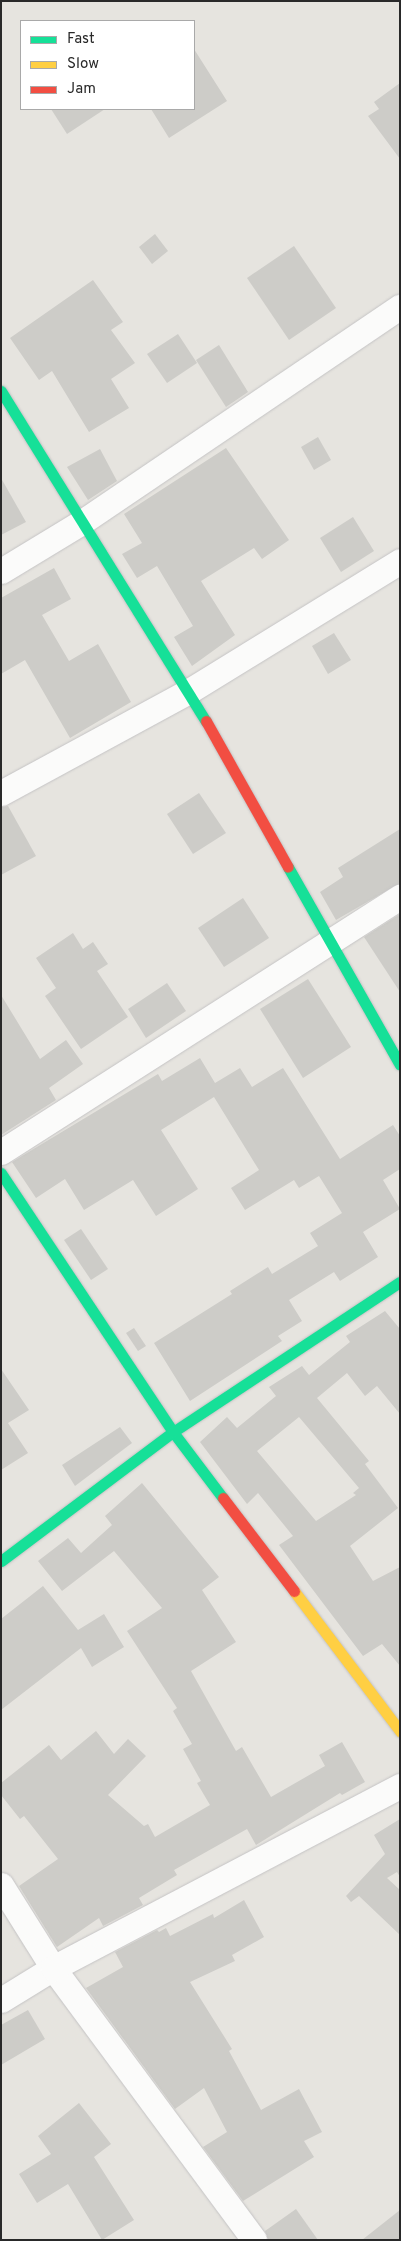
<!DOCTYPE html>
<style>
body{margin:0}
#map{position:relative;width:401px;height:2241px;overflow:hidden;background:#e6e4df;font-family:Overpass,sans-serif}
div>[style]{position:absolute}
.building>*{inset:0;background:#cdccc8}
.roads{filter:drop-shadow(0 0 1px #c4c3c4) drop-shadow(0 0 1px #c4c3c4)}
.street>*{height:25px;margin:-12.5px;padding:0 12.5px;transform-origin:12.5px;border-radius:12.5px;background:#fbfbfa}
.fast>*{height:11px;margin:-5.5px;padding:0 5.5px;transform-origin:5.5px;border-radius:5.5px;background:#16e098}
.slow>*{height:11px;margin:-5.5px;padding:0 5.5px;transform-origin:5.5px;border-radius:5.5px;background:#ffcf43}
.jam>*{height:11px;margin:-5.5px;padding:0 5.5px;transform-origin:5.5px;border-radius:5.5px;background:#f24e42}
span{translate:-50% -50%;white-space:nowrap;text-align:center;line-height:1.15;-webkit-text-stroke:5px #fff;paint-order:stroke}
.frame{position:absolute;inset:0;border:2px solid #292929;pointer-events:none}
.legend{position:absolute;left:20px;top:20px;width:175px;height:90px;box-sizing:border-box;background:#fff;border:1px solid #a9a9a9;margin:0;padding:6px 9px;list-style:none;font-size:15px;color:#292929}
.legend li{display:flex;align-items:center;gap:10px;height:25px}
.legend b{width:25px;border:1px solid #a9a9a9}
</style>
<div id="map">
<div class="building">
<div style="clip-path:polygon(194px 49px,227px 101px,169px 138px,151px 109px,194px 109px)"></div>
<div style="clip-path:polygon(400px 83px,400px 159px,368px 116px,379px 109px,374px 102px)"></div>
<div style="clip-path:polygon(51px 109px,105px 109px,67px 134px)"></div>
<div style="clip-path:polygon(155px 234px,168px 251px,152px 264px,139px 247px)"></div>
<div style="clip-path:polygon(294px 246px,336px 308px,289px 340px,247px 278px)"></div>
<div style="clip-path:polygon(93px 280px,123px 322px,111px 330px,135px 363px,111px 379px,129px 408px,89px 432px,52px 371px,39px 380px,10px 338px)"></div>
<div style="clip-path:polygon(178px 334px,197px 363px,167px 383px,147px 354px)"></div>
<div style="clip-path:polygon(219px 345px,248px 392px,226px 407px,196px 360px)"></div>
<div style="clip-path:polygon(318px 437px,331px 460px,314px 470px,301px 447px)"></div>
<div style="clip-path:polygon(226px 448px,289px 540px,262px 559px,254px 548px,201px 581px,235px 635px,192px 666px,174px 637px,193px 626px,157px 566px,137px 578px,122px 554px,142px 543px,124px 514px)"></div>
<div style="clip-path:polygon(100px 449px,117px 481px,88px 500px,67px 467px)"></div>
<div style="clip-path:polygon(1px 478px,26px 522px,1px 535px)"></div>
<div style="clip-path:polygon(353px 517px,374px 551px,341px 572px,320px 538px)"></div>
<div style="clip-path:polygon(54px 568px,71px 599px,42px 615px,69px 661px,98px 644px,131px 702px,70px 738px,25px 660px,1px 674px,1px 598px)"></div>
<div style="clip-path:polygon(334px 633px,351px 660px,328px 674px,312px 646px)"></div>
<div style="clip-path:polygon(199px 793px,226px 833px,193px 854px,167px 814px)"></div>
<div style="clip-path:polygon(8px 806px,36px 856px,1px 875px,1px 807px)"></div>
<div style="clip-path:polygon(400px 829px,400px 883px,336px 920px,320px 892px,343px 877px,338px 868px)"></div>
<div style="clip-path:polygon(243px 898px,269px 938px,224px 967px,198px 928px)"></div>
<div style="clip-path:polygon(400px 914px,400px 992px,364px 937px)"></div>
<div style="clip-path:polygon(73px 933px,83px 949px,93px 942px,108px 964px,97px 971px,128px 1017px,81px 1049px,45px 996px,56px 988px,36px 958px)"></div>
<div style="clip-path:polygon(308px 979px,351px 1047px,303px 1078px,260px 1009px)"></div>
<div style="clip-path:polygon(167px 983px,186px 1011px,146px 1038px,128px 1009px)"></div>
<div style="clip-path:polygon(1px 995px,40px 1059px,66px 1040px,83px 1064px,49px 1088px,56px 1100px,1px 1135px)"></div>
<div style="clip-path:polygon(200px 1058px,215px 1083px,240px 1068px,252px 1087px,283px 1068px,340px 1159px,393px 1125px,400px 1136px,400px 1169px,383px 1180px,400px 1209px,363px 1232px,378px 1257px,340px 1281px,334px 1272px,289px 1300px,302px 1321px,278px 1336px,282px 1341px,190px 1401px,154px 1343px,232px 1294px,230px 1291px,268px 1267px,272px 1274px,318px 1246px,310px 1233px,342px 1213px,319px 1176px,299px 1188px,294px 1180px,245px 1210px,231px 1188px,259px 1170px,214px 1097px,161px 1130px,198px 1189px,156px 1216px,133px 1180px,84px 1210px,65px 1179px,36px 1198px,12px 1162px,158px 1074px,162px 1081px)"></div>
<div style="clip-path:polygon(81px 1229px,108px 1269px,91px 1280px,64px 1240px)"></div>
<div style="clip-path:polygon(evenodd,385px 1311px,400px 1329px,400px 1414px,377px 1386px,365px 1396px,347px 1373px,317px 1398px,369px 1461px,365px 1464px,398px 1508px,350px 1546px,373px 1581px,400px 1567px,400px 1666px,382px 1644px,363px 1656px,279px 1545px,293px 1536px,258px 1493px,247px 1504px,200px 1442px,227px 1417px,237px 1428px,276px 1396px,269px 1387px,302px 1366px,309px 1375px,350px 1342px,346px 1336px,385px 1311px,299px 1417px,359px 1488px,353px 1493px,356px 1495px,316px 1521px,257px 1451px,299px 1417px)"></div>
<div style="clip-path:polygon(134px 1328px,146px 1346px,138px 1351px,126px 1333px)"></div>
<div style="clip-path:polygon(1px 1369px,29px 1410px,8px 1423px,28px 1453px,1px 1470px)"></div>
<div style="clip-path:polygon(120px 1427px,132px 1443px,75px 1486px,62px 1465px)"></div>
<div style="clip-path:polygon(142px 1483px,219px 1577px,202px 1590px,236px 1642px,191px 1671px,236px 1751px,242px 1747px,271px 1797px,325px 1766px,319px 1755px,342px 1742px,365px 1782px,342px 1795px,340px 1793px,256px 1845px,247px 1829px,174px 1870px,177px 1875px,139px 1898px,143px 1905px,103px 1926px,99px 1918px,57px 1947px,19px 1886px,58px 1859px,24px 1816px,20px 1819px,1px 1795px,1px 1783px,49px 1745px,61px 1760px,96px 1731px,114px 1754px,128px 1739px,146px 1756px,108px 1795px,144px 1826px,148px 1824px,155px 1837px,210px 1805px,197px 1783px,201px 1781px,183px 1749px,192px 1744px,173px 1711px,177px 1708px,127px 1631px,162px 1608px,114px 1551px,62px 1591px,38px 1561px,68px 1538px,81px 1553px,112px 1525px,105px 1516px)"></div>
<div style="clip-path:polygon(43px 1586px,78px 1630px,104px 1614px,124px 1647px,92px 1667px,81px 1648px,1px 1710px,1px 1619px)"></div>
<div style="clip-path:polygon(400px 1819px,400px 1877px,397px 1872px,387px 1878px,400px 1890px,400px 1935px,359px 1896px,351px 1902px,346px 1896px,385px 1854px,374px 1835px)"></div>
<div style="clip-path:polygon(244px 1900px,264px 1937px,232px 1955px,235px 1961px,190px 1982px,232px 2049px,229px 2051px,261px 2110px,299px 2089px,322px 2132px,304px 2141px,314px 2157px,243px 2201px,203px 2147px,227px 2132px,204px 2088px,175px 2109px,86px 1988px,123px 1967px,115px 1952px,157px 1930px,159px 1932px,166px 1928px,170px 1936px,213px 1914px,214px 1918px)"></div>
<div style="clip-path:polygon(28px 2010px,45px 2039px,1px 2065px,1px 2025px)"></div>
<div style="clip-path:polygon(79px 2103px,111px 2144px,94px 2157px,134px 2220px,102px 2240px,68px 2184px,37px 2203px,19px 2174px,51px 2154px,38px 2136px)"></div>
<div style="clip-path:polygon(296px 2209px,318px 2240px,268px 2240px,265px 2231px)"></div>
<div style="clip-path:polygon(400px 2210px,400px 2240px,362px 2240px)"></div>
</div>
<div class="roads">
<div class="street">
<div style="left:1px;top:571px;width:95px;rotate:-31.2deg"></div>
<div style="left:82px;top:522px;width:384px;rotate:-34.1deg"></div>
<div style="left:1px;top:793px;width:214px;rotate:-28.5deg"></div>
<div style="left:189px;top:691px;width:248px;rotate:-31.6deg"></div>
<div style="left:1px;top:1152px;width:474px;rotate:-32.6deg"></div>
<div style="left:1px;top:1885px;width:98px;rotate:57.9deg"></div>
<div style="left:53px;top:1968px;width:338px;rotate:53.5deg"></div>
<div style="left:1px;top:2000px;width:61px;rotate:-31.6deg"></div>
<div style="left:53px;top:1968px;width:392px;rotate:-27.7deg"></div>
</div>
<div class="fast">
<div style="left:1px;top:391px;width:388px;rotate:58.2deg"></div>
<div style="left:288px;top:867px;width:227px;rotate:60.5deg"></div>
<div style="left:1px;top:1173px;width:311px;rotate:56.4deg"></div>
<div style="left:173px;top:1432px;width:83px;rotate:52.9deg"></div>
<div style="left:1px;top:1561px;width:215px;rotate:-36.9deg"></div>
<div style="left:173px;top:1432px;width:272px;rotate:-33.5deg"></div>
</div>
<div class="slow">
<div style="left:294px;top:1591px;width:176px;rotate:52.9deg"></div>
</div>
<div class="jam">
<div style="left:206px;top:721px;width:167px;rotate:60.7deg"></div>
<div style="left:223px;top:1498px;width:117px;rotate:52.6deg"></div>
</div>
</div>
<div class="frame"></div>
<ul class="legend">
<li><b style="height:6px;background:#16e098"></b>Fast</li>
<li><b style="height:6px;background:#ffcf43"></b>Slow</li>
<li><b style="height:6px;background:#f24e42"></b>Jam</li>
</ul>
</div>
